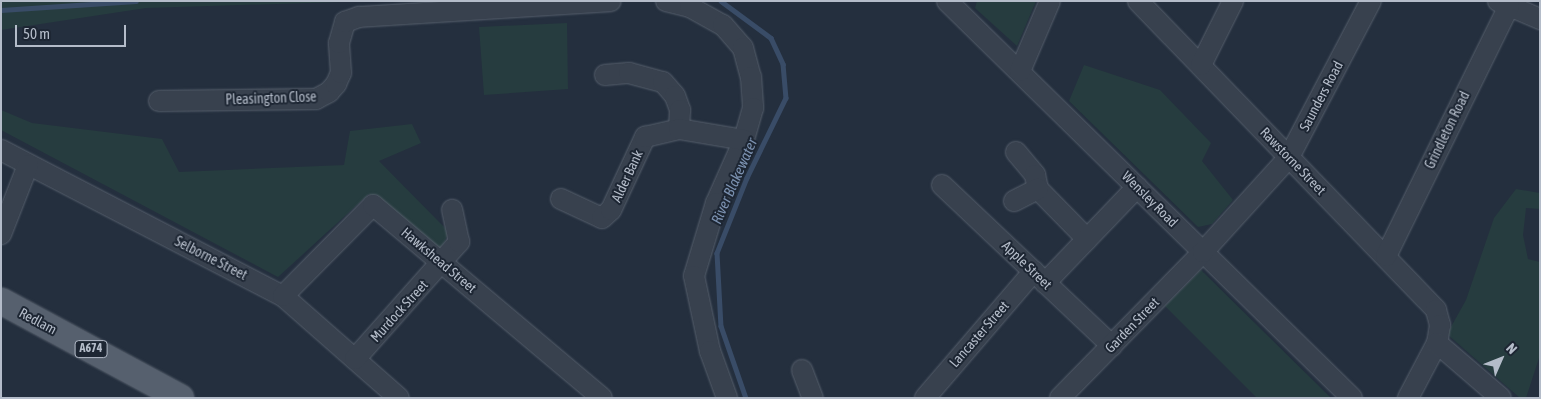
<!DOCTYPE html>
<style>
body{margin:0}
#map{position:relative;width:1541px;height:399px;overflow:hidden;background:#242f3e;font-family:"Asap Condensed",sans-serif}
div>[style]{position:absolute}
.green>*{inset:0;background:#263c3f}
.stream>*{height:4.5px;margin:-2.25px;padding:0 2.25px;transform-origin:2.25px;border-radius:2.25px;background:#394c67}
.roads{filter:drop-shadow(0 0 1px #565f6c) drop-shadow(0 0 1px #565f6c)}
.minor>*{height:20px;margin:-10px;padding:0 10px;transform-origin:10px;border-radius:10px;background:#38414e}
.major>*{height:26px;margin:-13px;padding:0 13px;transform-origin:13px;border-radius:13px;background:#56606e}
span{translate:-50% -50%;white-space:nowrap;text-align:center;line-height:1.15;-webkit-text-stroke:4px #1d2633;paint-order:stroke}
.shield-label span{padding:1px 4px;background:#1d2633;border:1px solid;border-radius:4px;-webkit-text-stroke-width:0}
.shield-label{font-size:12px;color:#b4bcc9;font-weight:700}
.street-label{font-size:14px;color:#b4bcc9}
.water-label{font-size:15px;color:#7c92b1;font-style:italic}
.frame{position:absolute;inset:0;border:2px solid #b4bcc9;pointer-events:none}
.north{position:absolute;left:1476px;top:334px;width:50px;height:50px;-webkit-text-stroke:4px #1d2633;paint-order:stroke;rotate:46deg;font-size:14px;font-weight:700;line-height:20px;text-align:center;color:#b4bcc9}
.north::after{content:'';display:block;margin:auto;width:18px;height:22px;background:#b4bcc9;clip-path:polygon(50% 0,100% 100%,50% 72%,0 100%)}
.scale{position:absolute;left:15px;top:25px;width:111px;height:22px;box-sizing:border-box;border:2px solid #b4bcc9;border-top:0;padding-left:6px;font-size:15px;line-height:18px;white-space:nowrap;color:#b4bcc9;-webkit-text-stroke:4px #1d2633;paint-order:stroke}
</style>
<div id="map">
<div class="green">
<div style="clip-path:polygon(1px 1px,373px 1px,146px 8px,1px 30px)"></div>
<div style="clip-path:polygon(977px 1px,1036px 1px,1017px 46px,975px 8px)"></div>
<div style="clip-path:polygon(567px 23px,568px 89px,484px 95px,479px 27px)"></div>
<div style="clip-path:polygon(1084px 65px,1160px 90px,1211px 143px,1202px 161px,1233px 200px,1212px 224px,1198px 227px,1069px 101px)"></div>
<div style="clip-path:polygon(1px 110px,32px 123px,162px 139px,179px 172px,344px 165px,350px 131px,412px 124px,421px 143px,379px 161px,449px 232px,440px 251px,369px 194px,278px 277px,1px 130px)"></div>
<div style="clip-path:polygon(1516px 189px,1540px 193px,1540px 209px,1526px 208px,1523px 235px,1528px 259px,1540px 262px,1540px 355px,1526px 398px,1520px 398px,1447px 334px,1466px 300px,1494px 218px)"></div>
<div style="clip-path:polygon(1201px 270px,1331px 398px,1257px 398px,1165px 306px)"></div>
</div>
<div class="stream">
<div style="left:721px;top:1px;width:62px;rotate:36.5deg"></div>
<div style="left:771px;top:38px;width:29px;rotate:65deg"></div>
<div style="left:783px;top:64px;width:34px;rotate:85deg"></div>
<div style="left:786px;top:98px;width:89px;rotate:116deg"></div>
<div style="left:747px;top:178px;width:81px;rotate:111.8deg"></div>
<div style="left:717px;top:253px;width:73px;rotate:86.9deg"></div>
<div style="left:721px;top:326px;width:76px;rotate:70.9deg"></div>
<div style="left:1px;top:10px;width:135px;rotate:-3.8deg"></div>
</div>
<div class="roads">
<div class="minor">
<div style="left:666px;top:1px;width:25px;rotate:14deg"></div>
<div style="left:690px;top:7px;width:38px;rotate:29deg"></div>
<div style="left:723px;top:25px;width:30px;rotate:49deg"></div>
<div style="left:743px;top:48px;width:30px;rotate:75deg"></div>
<div style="left:751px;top:77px;width:31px;rotate:86deg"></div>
<div style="left:753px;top:108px;width:33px;rotate:106deg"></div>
<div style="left:744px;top:140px;width:69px;rotate:114deg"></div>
<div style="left:716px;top:203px;width:76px;rotate:106.8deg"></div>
<div style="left:694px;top:276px;width:77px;rotate:78deg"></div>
<div style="left:710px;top:351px;width:50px;rotate:70.1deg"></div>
<div style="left:947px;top:1px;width:567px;rotate:44.43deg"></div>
<div style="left:1138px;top:1px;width:429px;rotate:46deg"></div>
<div style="left:1436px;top:310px;width:16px;rotate:75deg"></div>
<div style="left:1440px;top:325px;width:18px;rotate:99deg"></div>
<div style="left:1437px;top:343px;width:62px;rotate:117.8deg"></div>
<div style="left:1498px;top:1px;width:46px;rotate:23.2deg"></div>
<div style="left:1201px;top:65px;width:72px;rotate:-63.4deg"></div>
<div style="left:1020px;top:71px;width:76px;rotate:-66.8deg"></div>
<div style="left:605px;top:75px;width:24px;rotate:-5deg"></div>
<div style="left:629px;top:73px;width:35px;rotate:15deg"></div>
<div style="left:663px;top:82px;width:18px;rotate:49deg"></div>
<div style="left:675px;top:96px;width:15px;rotate:70deg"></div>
<div style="left:680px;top:110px;width:19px;rotate:93deg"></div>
<div style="left:159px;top:101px;width:157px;rotate:-0.7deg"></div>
<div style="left:316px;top:99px;width:15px;rotate:-28deg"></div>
<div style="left:329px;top:92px;width:11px;rotate:-49deg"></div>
<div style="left:336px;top:84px;width:12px;rotate:-66deg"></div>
<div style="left:341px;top:73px;width:30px;rotate:-94deg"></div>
<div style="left:339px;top:43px;width:22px;rotate:-74deg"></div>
<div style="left:345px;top:22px;width:15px;rotate:-20deg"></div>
<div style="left:359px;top:17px;width:252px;rotate:-3.6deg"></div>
<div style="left:1px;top:150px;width:318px;rotate:27.4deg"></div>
<div style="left:283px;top:296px;width:154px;rotate:41.3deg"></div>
<div style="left:1016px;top:152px;width:30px;rotate:50deg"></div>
<div style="left:1035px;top:175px;width:14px;rotate:78deg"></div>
<div style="left:1038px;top:189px;width:70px;rotate:45.6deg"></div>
<div style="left:942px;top:185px;width:234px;rotate:43.4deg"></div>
<div style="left:561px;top:199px;width:45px;rotate:24.9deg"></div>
<div style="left:602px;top:218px;width:12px;rotate:-42deg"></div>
<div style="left:611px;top:210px;width:81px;rotate:-65deg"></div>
<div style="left:645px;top:137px;width:35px;rotate:-13deg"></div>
<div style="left:679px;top:129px;width:66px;rotate:9.6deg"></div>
<div style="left:1014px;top:201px;width:27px;rotate:-27deg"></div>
<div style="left:1px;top:234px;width:74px;rotate:-68.6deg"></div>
<div style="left:1386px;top:256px;width:279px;rotate:-63.8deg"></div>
<div style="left:1045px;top:283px;width:133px;rotate:-46.2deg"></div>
<div style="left:283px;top:296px;width:128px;rotate:-45.3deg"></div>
<div style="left:373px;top:205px;width:299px;rotate:40.1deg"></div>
<div style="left:1437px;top:343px;width:84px;rotate:40.7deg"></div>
<div style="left:355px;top:359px;width:157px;rotate:-48.4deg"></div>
<div style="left:459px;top:242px;width:33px;rotate:-102deg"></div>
<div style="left:802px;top:370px;width:30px;rotate:69deg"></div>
<div style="left:925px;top:398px;width:167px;rotate:-49.4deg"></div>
<div style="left:1060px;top:398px;width:204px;rotate:-45.6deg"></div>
<div style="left:1203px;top:252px;width:128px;rotate:-47.8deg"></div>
<div style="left:1289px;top:157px;width:176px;rotate:-62.3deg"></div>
</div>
<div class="major">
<div style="left:1px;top:301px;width:204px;rotate:28.3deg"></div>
</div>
</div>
<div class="shield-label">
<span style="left:91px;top:349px">A674</span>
</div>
<div class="street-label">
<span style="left:1321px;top:96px;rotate:-62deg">Saunders Road</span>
<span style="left:271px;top:98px;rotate:-2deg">Pleasington Close</span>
<span style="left:1447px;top:130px;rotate:-64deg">Grindleton Road</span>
<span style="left:1293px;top:161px;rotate:46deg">Rawstorne Street</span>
<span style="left:627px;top:176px;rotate:-65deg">Alder Bank</span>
<span style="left:1150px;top:199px;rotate:45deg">Wensley Road</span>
<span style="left:211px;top:258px;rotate:27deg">Selborne Street</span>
<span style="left:439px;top:260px;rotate:40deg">Hawkshead Street</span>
<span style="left:1027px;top:265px;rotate:44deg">Apple Street</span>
<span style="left:399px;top:311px;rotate:-48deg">Murdock Street</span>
<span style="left:38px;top:321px;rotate:28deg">Redlam</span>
<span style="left:1132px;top:325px;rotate:-46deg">Garden Street</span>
<span style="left:979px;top:334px;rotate:-49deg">Lancaster Street</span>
</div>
<div class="water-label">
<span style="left:734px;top:181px;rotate:-66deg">River Blakewater</span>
</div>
<div class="frame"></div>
<div class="north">N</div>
<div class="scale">50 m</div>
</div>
